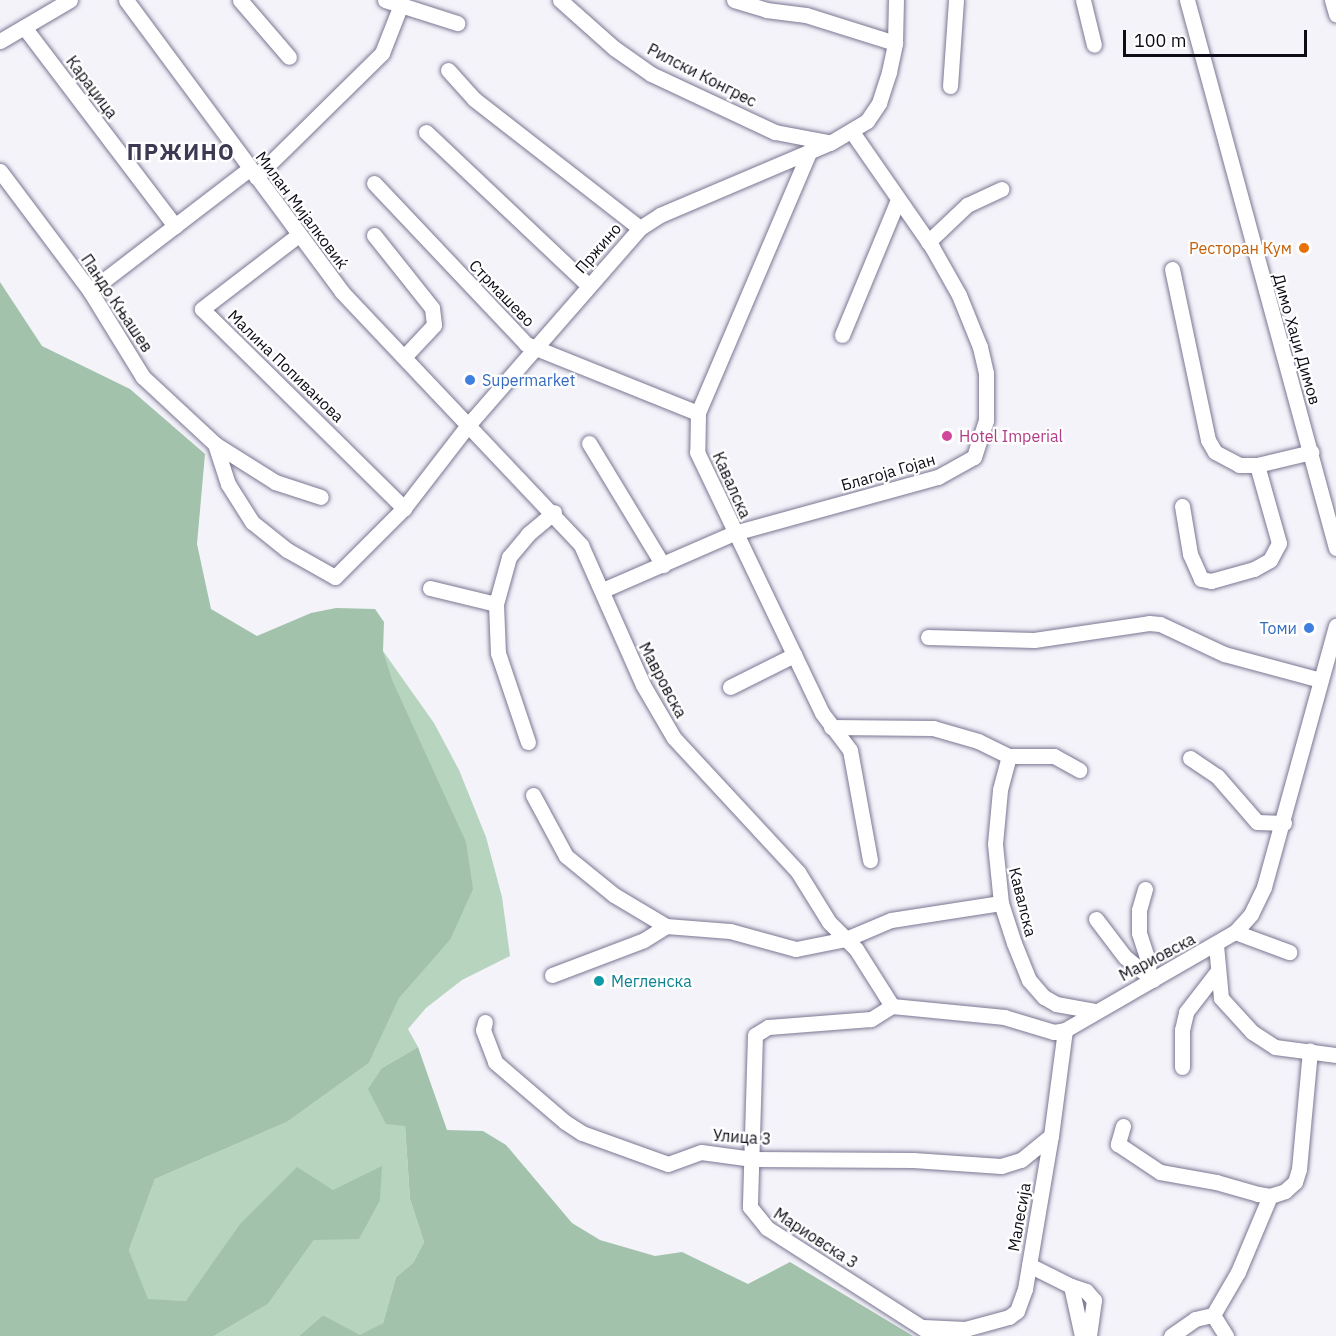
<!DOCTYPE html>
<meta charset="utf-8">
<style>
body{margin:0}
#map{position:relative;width:1336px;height:1336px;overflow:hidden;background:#f4f3fa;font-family:"IBM Plex Sans",sans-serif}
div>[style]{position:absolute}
.green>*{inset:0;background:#b7d4bf}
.forest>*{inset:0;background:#a3c2ab}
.roads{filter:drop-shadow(0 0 2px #7a7692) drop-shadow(0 0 2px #7a7692)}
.minor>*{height:15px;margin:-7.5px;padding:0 7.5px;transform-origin:7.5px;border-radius:7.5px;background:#fff}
.dots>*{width:16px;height:16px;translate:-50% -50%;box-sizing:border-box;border:3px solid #fff;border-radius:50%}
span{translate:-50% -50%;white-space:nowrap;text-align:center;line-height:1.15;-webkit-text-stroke:4.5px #fff;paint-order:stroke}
.street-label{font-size:16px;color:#0d0c16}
.food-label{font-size:16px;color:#c56008}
.right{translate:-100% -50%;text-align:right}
.shop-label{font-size:16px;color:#366cbe}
.left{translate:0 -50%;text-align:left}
.hotel-label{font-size:16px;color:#b23c85}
.culture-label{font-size:16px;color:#0d838f}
.district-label{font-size:22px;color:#3d3952;font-weight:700;letter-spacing:1.5px}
.scale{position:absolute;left:1123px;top:30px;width:184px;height:27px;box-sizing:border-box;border:3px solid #0d0c16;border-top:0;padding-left:8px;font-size:18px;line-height:21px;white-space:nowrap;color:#0d0c16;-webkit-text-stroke:4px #fff;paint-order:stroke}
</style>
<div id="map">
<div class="green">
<div style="clip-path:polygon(383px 651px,434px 723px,459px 770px,486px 837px,502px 897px,510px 956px,462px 980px,426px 1008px,408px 1029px,418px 1047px,382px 1068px,405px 1126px,410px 1199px,424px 1242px,413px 1263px,396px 1277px,383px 1323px,361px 1336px,323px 1315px,299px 1336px,214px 1336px,268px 1304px,314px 1240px,333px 1190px,239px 1225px,187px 1301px,148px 1300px,129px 1250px,155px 1179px,287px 1122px,369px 1063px,399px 997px,450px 940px)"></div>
</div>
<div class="forest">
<div style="clip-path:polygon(0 282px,42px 346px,130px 389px,205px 454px,197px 544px,211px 609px,257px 636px,311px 613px,336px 608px,375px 609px,384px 622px,383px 651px,392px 680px,466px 842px,473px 889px,450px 940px,399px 998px,369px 1063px,287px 1122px,155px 1179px,129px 1250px,148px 1299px,186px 1301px,239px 1225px,297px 1167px,333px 1190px,382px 1166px,380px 1200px,359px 1239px,314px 1240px,268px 1304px,214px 1336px,0 1336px)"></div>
<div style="clip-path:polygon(418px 1047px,447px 1130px,483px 1131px,506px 1145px,572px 1223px,600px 1240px,655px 1256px,682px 1252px,748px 1284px,790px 1262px,913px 1336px,299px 1336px,323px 1315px,360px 1335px,383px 1323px,396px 1277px,413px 1263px,424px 1242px,410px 1199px,405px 1126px,386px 1124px,368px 1089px,382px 1068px)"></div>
</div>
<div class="roads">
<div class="minor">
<div style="left:126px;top:0;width:363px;rotate:53.5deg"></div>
<div style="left:342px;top:292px;width:348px;rotate:46.6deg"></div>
<div style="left:581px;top:545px;width:153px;rotate:66.1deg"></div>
<div style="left:643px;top:685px;width:61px;rotate:59.7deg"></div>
<div style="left:674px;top:738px;width:183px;rotate:47.2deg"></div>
<div style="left:798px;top:872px;width:59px;rotate:58.2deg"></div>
<div style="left:829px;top:922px;width:38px;rotate:45deg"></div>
<div style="left:856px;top:949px;width:67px;rotate:57.7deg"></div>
<div style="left:892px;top:1006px;width:113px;rotate:5.6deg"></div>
<div style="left:1004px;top:1017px;width:52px;rotate:16.7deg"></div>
<div style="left:1054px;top:1032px;width:11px;rotate:-10deg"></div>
<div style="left:1065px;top:1030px;width:196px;rotate:-30deg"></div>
<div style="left:1235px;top:932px;width:24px;rotate:-48deg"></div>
<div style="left:1251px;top:914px;width:30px;rotate:-64deg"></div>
<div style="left:1264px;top:887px;width:271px;rotate:-74.6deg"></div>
<div style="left:240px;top:0;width:75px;rotate:49.3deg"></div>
<div style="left:385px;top:0;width:76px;rotate:17.7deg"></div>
<div style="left:560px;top:0;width:72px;rotate:41.6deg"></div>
<div style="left:614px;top:48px;width:45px;rotate:35.1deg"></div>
<div style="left:651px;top:74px;width:137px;rotate:25.1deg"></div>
<div style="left:775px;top:132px;width:54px;rotate:10.7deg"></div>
<div style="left:734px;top:0;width:34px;rotate:17deg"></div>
<div style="left:766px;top:10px;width:40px;rotate:7.1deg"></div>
<div style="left:806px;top:15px;width:93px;rotate:17.5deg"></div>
<div style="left:1083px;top:0;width:46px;rotate:76.3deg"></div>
<div style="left:1187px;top:0;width:568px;rotate:74.79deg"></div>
<div style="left:1332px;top:0;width:15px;rotate:74deg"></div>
<div style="left:24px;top:27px;width:250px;rotate:52.8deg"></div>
<div style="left:0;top:41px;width:81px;rotate:-30.4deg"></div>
<div style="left:448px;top:70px;width:39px;rotate:48deg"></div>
<div style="left:474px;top:99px;width:210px;rotate:37.9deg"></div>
<div style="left:950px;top:86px;width:86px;rotate:-86deg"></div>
<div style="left:426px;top:132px;width:224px;rotate:43.4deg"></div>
<div style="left:810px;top:150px;width:286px;rotate:113.1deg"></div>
<div style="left:698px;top:413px;width:39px;rotate:91deg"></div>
<div style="left:697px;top:452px;width:289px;rotate:64.4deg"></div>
<div style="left:822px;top:713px;width:46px;rotate:52.9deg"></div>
<div style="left:850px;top:750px;width:112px;rotate:79.7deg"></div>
<div style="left:0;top:171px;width:150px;rotate:53.1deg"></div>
<div style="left:90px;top:291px;width:101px;rotate:58.4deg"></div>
<div style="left:143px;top:377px;width:98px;rotate:42.9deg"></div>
<div style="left:215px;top:444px;width:42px;rotate:72deg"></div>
<div style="left:228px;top:484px;width:45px;rotate:57.7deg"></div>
<div style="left:252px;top:522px;width:45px;rotate:38.7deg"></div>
<div style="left:287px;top:550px;width:55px;rotate:29.4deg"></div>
<div style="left:335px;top:577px;width:98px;rotate:-45deg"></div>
<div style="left:404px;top:508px;width:106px;rotate:-52.3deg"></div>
<div style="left:469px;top:424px;width:260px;rotate:-48.9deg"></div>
<div style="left:640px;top:228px;width:24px;rotate:-33deg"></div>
<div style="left:660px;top:215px;width:185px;rotate:-23deg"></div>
<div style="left:830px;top:143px;width:43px;rotate:-30.7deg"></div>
<div style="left:867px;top:121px;width:22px;rotate:-56deg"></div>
<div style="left:879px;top:103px;width:33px;rotate:-72deg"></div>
<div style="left:889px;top:72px;width:30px;rotate:-78deg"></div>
<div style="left:895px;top:43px;width:43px;rotate:-88.7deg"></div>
<div style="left:256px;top:177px;width:177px;rotate:-44.5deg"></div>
<div style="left:382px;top:53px;width:49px;rotate:-68.6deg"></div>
<div style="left:374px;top:183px;width:221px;rotate:46.6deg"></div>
<div style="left:526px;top:344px;width:185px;rotate:21.9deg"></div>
<div style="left:374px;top:235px;width:93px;rotate:51.5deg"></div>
<div style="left:432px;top:308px;width:17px;rotate:83deg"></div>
<div style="left:434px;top:325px;width:44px;rotate:133.2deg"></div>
<div style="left:297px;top:236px;width:120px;rotate:142.5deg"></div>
<div style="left:202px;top:309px;width:284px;rotate:44.6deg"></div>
<div style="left:928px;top:242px;width:54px;rotate:-43.5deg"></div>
<div style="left:967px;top:205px;width:38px;rotate:-25deg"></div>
<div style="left:1172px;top:269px;width:175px;rotate:78.1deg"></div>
<div style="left:1208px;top:440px;width:14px;rotate:60deg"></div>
<div style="left:1215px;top:452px;width:27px;rotate:28deg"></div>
<div style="left:1239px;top:465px;width:18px"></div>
<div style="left:1257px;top:465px;width:56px;rotate:-13.5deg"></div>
<div style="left:90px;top:291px;width:200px;rotate:-37.5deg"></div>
<div style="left:842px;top:335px;width:146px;rotate:-67.5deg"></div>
<div style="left:589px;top:443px;width:143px;rotate:58.8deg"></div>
<div style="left:215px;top:444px;width:71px;rotate:32.3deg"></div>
<div style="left:275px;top:482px;width:48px;rotate:18.1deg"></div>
<div style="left:1182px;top:506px;width:49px;rotate:80.5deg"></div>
<div style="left:1190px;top:554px;width:27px;rotate:66deg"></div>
<div style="left:1201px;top:579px;width:10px;rotate:11deg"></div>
<div style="left:1211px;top:581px;width:45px;rotate:-15.6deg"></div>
<div style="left:1254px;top:569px;width:18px;rotate:-29deg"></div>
<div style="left:1270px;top:560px;width:19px;rotate:-62deg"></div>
<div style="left:1279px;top:543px;width:81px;rotate:-105.8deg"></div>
<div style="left:430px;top:588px;width:68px;rotate:13.6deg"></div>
<div style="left:496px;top:604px;width:49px;rotate:-74.5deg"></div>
<div style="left:509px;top:557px;width:30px;rotate:-50deg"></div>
<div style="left:528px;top:534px;width:34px;rotate:-40deg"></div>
<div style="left:603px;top:590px;width:143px;rotate:-23.5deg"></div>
<div style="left:734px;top:533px;width:212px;rotate:-15.4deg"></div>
<div style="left:938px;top:477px;width:41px;rotate:-29.1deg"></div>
<div style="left:974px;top:457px;width:38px;rotate:-72deg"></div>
<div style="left:986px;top:421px;width:48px;rotate:-90deg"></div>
<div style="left:986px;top:373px;width:27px;rotate:-103deg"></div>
<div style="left:980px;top:347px;width:56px;rotate:-112deg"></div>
<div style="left:959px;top:295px;width:55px;rotate:-119.4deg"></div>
<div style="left:932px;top:247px;width:140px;rotate:-124.8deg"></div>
<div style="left:496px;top:604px;width:49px;rotate:87.7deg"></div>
<div style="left:498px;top:653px;width:94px;rotate:71.4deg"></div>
<div style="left:928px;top:637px;width:106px;rotate:1.6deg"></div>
<div style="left:1034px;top:640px;width:116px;rotate:-8.4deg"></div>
<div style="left:1149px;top:623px;width:11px;rotate:5deg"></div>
<div style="left:1160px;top:624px;width:71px;rotate:25.1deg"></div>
<div style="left:1224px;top:654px;width:100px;rotate:15deg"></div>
<div style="left:730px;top:687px;width:72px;rotate:-26.6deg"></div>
<div style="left:831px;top:727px;width:102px;rotate:0.6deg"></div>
<div style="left:933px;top:728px;width:47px;rotate:16.1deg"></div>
<div style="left:978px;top:741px;width:34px;rotate:26deg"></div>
<div style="left:1009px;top:756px;width:45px"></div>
<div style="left:1054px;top:756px;width:29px;rotate:29deg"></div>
<div style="left:1009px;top:756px;width:35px;rotate:105deg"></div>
<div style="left:1000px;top:790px;width:54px;rotate:95.3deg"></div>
<div style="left:995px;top:844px;width:59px;rotate:84.2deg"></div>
<div style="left:1001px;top:903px;width:42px;rotate:72deg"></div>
<div style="left:1014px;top:943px;width:40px;rotate:68deg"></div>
<div style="left:1029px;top:980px;width:23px;rotate:49deg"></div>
<div style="left:1044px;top:997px;width:14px;rotate:30deg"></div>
<div style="left:1056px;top:1004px;width:39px;rotate:10deg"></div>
<div style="left:1190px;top:758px;width:32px;rotate:34deg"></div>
<div style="left:1217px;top:776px;width:61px;rotate:49deg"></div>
<div style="left:1257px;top:822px;width:27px;rotate:2deg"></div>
<div style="left:533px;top:795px;width:69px;rotate:61.6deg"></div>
<div style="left:566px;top:856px;width:62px;rotate:39.1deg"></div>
<div style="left:614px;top:895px;width:61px;rotate:30.8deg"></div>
<div style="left:666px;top:926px;width:64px;rotate:4.5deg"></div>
<div style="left:730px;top:931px;width:68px;rotate:15.3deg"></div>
<div style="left:796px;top:949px;width:51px;rotate:-11.3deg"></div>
<div style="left:846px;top:939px;width:49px;rotate:-22.9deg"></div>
<div style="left:891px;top:920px;width:111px;rotate:-8.8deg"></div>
<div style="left:1145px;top:889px;width:22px;rotate:106deg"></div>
<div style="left:1139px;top:910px;width:23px;rotate:90deg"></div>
<div style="left:1139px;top:933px;width:32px;rotate:72deg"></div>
<div style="left:1149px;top:963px;width:10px;rotate:101deg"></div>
<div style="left:1096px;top:919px;width:48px;rotate:52.7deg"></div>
<div style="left:1125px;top:957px;width:36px;rotate:39deg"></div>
<div style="left:1235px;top:932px;width:58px;rotate:20.3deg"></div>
<div style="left:1216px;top:945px;width:53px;rotate:84.6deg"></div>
<div style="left:1221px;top:998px;width:46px;rotate:47.6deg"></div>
<div style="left:1252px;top:1032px;width:27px;rotate:33deg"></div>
<div style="left:1275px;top:1047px;width:62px;rotate:7.5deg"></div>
<div style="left:552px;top:975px;width:98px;rotate:-20.8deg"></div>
<div style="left:644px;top:940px;width:26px;rotate:-32deg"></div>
<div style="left:892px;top:1006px;width:25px;rotate:148deg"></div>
<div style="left:871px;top:1019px;width:103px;rotate:175.6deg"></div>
<div style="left:768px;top:1027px;width:15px;rotate:148deg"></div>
<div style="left:755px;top:1035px;width:172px;rotate:91.7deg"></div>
<div style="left:750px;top:1207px;width:27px;rotate:51deg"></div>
<div style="left:767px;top:1228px;width:200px;rotate:32.7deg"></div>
<div style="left:485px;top:1022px;width:8px;rotate:104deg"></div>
<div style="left:483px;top:1030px;width:34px;rotate:69deg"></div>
<div style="left:495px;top:1062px;width:92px;rotate:40.6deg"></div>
<div style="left:565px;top:1122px;width:20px;rotate:33deg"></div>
<div style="left:582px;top:1133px;width:91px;rotate:19.8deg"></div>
<div style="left:668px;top:1164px;width:35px;rotate:-20deg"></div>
<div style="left:701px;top:1152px;width:52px;rotate:7.7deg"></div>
<div style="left:753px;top:1159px;width:160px;rotate:0.4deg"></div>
<div style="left:913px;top:1160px;width:88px;rotate:3.9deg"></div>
<div style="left:1001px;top:1166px;width:21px;rotate:-17deg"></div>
<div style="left:1021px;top:1160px;width:38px;rotate:-39deg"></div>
<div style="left:1182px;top:1067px;width:37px;rotate:-90deg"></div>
<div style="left:1182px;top:1030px;width:18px;rotate:-77deg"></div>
<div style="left:1186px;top:1012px;width:51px;rotate:-52.2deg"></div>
<div style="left:1123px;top:1126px;width:19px;rotate:106deg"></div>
<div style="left:1118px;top:1144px;width:50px;rotate:33.7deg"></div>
<div style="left:1160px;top:1172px;width:57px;rotate:10.1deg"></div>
<div style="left:1216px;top:1182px;width:44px;rotate:15.9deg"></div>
<div style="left:1258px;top:1194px;width:12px;rotate:9deg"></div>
<div style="left:1270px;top:1196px;width:16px;rotate:-18deg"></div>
<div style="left:1285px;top:1191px;width:13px;rotate:-42deg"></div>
<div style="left:1295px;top:1182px;width:14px;rotate:-73deg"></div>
<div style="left:1299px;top:1169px;width:119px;rotate:-84.7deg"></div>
<div style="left:1029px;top:1265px;width:47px;rotate:26.6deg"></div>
<div style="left:1071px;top:1286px;width:51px;rotate:77.6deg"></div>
<div style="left:1071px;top:1286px;width:16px;rotate:18deg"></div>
<div style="left:1086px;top:1291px;width:12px;rotate:48deg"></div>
<div style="left:1094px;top:1300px;width:36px;rotate:98deg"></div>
<div style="left:1213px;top:1315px;width:25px;rotate:58deg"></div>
<div style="left:923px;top:1327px;width:42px;rotate:2.7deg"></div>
<div style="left:965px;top:1329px;width:46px;rotate:-15.3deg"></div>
<div style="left:1009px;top:1317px;width:10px;rotate:-37deg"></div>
<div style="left:1017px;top:1311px;width:23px;rotate:-70deg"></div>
<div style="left:1025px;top:1289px;width:155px;rotate:-80.4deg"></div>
<div style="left:1051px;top:1136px;width:107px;rotate:-82.5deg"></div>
<div style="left:1171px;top:1336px;width:29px;rotate:-35deg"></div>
<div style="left:1195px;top:1319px;width:18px;rotate:-13deg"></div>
<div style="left:1213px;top:1315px;width:50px;rotate:-59.8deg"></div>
<div style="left:1238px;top:1272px;width:82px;rotate:-67.2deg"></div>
</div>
</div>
<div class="dots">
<div style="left:1304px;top:248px;background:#e8710a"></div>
<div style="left:470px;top:380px;background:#3f7fe0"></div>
<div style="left:947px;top:436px;background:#d1479c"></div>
<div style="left:1309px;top:628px;background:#3f7fe0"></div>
<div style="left:599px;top:981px;background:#0f9aa8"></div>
</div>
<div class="street-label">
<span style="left:702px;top:75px;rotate:27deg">Рилски Конгрес</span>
<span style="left:92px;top:87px;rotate:53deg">Караџица</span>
<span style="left:302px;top:210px;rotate:53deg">Милан Мијалковиќ</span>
<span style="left:598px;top:248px;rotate:-49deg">Пржино</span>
<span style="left:502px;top:293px;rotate:46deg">Стрмашево</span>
<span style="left:117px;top:303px;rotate:56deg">Пандо Књашев</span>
<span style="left:1297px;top:339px;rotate:74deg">Димо Хаџи Димов</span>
<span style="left:286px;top:366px;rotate:44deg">Малина Попиванова</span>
<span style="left:888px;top:472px;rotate:-16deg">Благоја Гојан</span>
<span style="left:732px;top:485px;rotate:66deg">Кавалска</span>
<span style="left:663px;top:680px;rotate:62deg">Мавровска</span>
<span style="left:1023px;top:902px;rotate:76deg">Кавалска</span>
<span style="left:1157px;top:957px;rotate:-28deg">Мариовска</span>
<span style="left:742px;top:1137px;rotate:4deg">Улица 3</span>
<span style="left:1019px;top:1217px;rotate:-80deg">Малесија</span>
<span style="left:816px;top:1238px;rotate:33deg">Мариовска 3</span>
</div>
<div class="food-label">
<span class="right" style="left:1292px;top:248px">Ресторан Кум</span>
</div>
<div class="shop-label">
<span class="left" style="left:482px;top:380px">Supermarket</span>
<span class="right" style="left:1297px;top:628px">Томи</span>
</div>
<div class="hotel-label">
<span class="left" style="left:959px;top:436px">Hotel Imperial</span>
</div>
<div class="culture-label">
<span class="left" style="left:611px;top:981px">Мегленска</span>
</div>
<div class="district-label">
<span style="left:181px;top:152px">ПРЖИНО</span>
</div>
<div class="scale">100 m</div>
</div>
